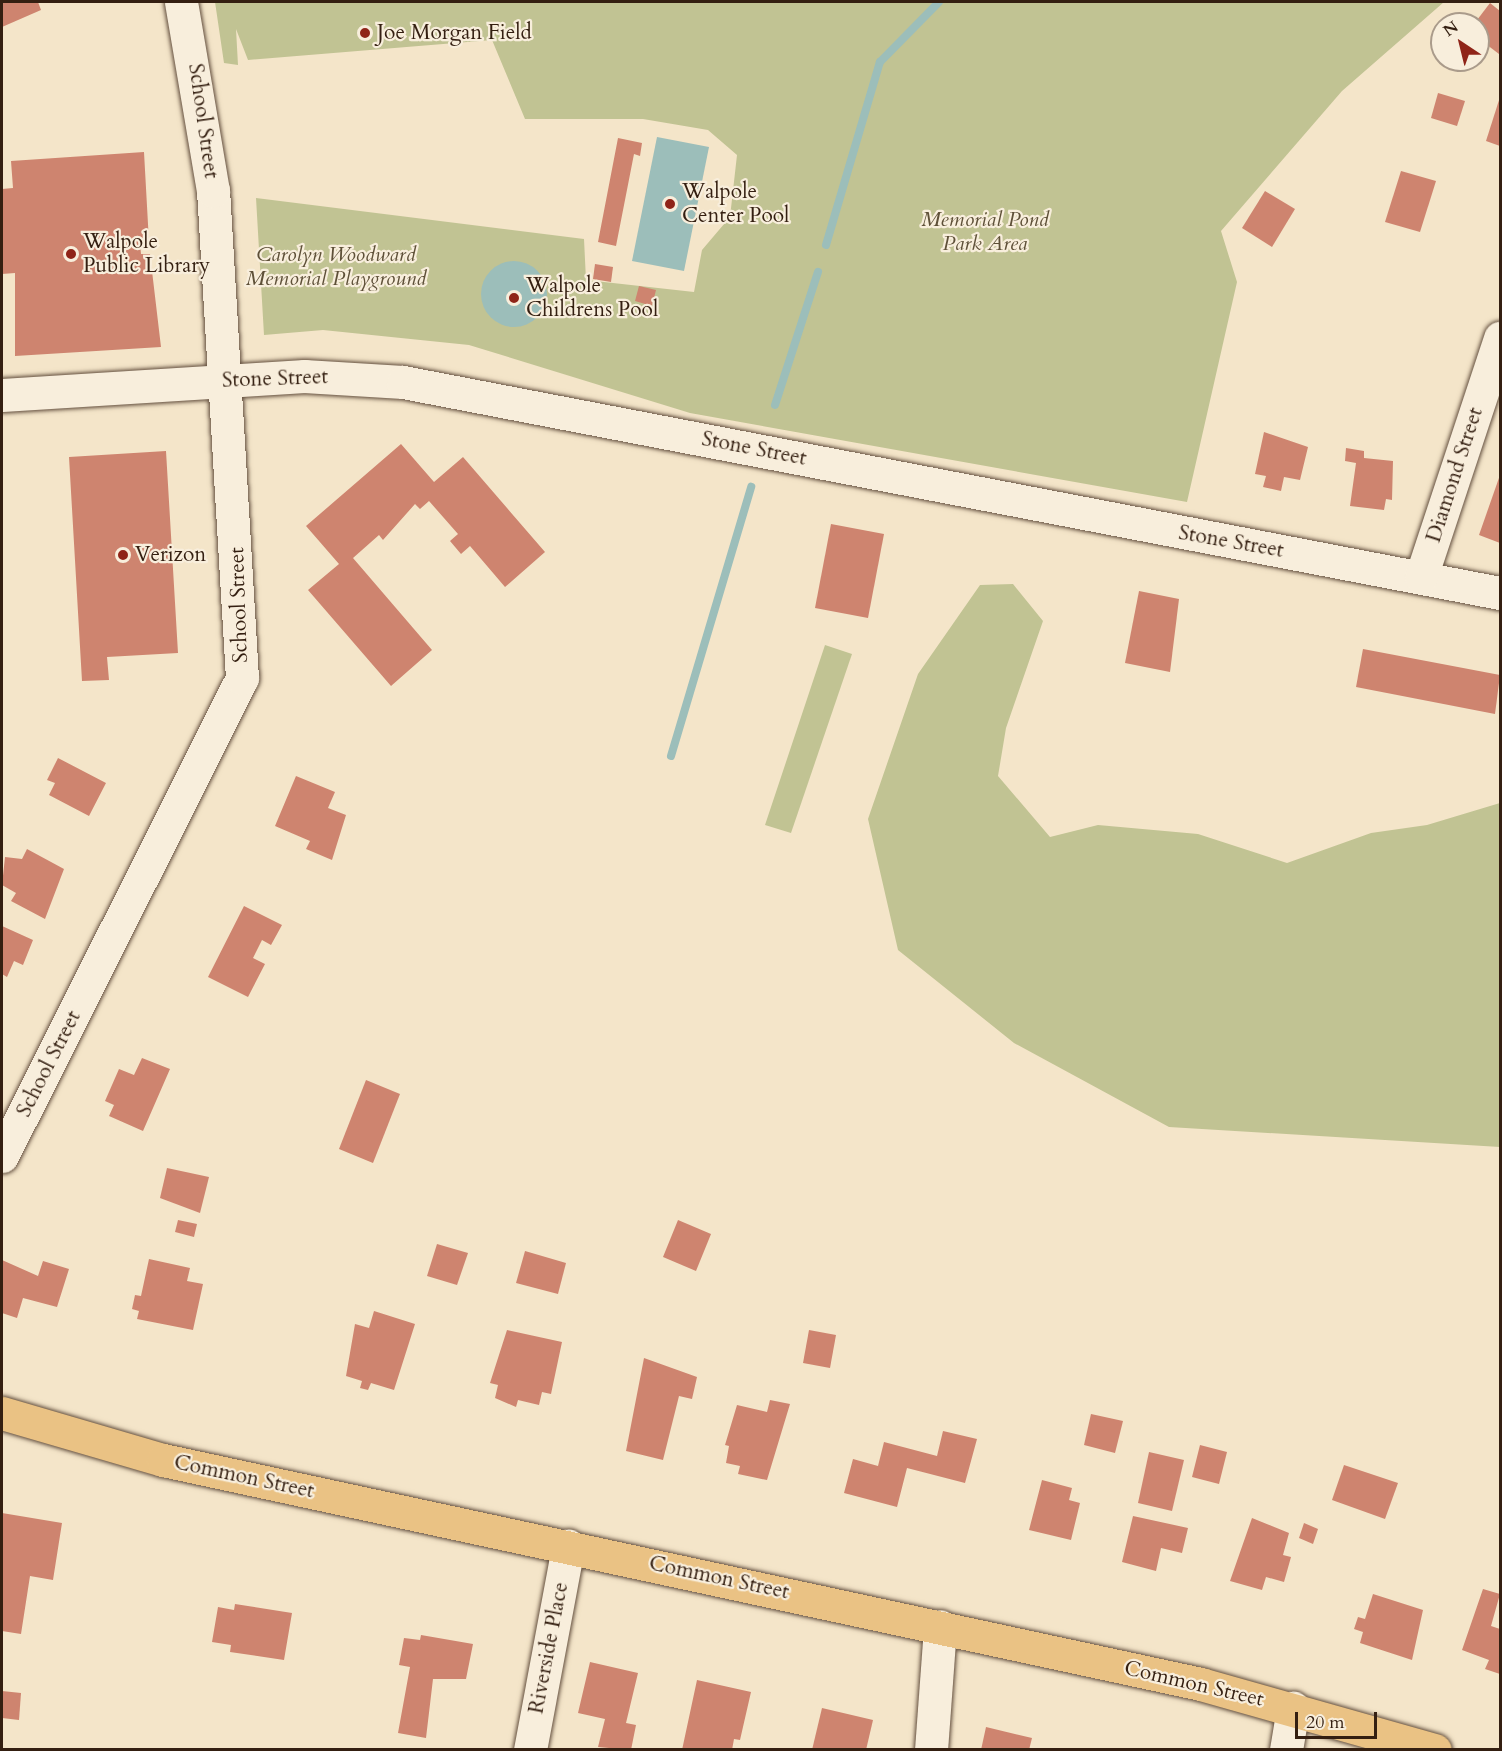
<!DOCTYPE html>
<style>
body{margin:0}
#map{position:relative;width:1502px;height:1751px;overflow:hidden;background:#f4e5c9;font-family:Cardo,serif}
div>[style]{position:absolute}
.green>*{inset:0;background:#c1c393}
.water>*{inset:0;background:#9cbeba}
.round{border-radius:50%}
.stream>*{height:8px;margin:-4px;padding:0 4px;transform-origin:4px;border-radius:4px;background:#9cbeba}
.building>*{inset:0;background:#ce846f}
.roads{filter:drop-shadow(0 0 2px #64503f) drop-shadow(0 0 2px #64503f)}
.minor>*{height:33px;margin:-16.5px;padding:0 16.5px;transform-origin:16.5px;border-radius:16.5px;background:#f8eedc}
.major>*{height:33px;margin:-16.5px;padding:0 16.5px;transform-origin:16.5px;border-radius:16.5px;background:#eac284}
.dots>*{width:16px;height:16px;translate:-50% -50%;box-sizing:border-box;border:3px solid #f8eedc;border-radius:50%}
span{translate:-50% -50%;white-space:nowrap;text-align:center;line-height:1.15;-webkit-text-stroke:4.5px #f8eedc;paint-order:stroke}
.poi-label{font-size:21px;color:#341f11}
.left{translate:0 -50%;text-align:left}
.street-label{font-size:21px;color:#341f11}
.park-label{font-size:21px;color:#5e5038;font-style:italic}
.frame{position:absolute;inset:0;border:3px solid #341f11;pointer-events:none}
.north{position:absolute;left:1430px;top:12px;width:60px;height:60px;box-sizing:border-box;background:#f8eedc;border:2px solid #aa9b8b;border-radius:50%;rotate:325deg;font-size:16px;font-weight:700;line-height:24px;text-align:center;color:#341f11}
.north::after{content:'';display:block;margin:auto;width:21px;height:27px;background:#8f2418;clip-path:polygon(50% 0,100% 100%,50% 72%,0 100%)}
.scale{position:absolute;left:1295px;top:1712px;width:82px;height:27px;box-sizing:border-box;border:3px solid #341f11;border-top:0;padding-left:8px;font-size:18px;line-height:21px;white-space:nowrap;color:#341f11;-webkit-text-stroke:4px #f8eedc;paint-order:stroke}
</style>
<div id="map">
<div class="green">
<div style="clip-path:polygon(215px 2px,1444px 2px,1342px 91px,1221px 231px,1237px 282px,1187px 502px,690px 413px,469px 345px,323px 330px,264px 335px,256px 198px,584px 239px,586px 280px,694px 292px,702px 250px,730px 217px,737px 155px,708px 130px,643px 119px,525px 119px,492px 40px,248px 60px,236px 29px,238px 65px,224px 63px)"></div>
<div style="clip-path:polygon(1013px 584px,1043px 621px,1006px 728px,998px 776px,1050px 837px,1098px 825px,1198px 834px,1287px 863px,1371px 833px,1427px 825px,1500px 803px,1500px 1147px,1169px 1127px,1014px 1043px,898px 950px,868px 819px,918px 674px,980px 585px)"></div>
<div style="clip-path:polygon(825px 645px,852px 654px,791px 833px,765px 825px)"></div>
</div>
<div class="water">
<div style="clip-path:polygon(657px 137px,709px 147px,684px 271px,632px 261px)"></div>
<div class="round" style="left:481px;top:261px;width:66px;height:66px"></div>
</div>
<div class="stream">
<div style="left:826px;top:245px;width:191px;rotate:-73.6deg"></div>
<div style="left:880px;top:62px;width:84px;rotate:-45.5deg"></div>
<div style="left:775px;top:405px;width:140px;rotate:-72.1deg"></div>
<div style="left:671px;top:756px;width:281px;rotate:-73.4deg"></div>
</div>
<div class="building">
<div style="clip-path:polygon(2px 2px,38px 2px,41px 10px,2px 27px)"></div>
<div style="clip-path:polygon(1490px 3px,1500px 11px,1499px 54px,1478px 38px,1474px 24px)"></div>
<div style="clip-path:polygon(1438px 93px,1465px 101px,1457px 126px,1431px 118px)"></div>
<div style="clip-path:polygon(1500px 97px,1500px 146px,1486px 141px)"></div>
<div style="clip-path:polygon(618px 138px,642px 143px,640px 156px,634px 154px,616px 246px,598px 242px)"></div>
<div style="clip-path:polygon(144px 152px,149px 242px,140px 243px,141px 254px,150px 254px,161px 347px,15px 356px,15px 273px,2px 274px,2px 189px,13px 188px,11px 161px)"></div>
<div style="clip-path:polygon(1401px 171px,1436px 181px,1420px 232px,1385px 222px)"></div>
<div style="clip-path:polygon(1265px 191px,1295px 209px,1272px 247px,1242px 228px)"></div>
<div style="clip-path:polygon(595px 264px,613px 267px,611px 282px,593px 279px)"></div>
<div style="clip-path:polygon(639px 286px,656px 290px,652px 306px,635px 301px)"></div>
<div style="clip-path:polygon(1264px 432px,1308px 447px,1300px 480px,1284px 477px,1281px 491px,1263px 487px,1266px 476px,1255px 474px)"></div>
<div style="clip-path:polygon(401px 444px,434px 482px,463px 457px,545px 552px,505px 587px,470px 546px,461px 554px,450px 541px,458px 534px,429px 501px,420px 509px,415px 504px,383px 540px,379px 535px,353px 558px,432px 650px,391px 686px,308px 590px,339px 564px,306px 526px)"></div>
<div style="clip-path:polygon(1346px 448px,1364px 451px,1364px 458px,1393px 461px,1392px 500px,1386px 499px,1384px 510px,1350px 506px,1356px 463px,1345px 461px)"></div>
<div style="clip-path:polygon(166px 451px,178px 653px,107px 657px,109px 680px,82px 681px,69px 457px)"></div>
<div style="clip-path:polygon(1500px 475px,1500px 543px,1479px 535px)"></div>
<div style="clip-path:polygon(831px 524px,884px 534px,868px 618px,815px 608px)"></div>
<div style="clip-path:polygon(1139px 591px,1179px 599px,1170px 672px,1125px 663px)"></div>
<div style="clip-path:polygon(1363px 649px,1500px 675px,1495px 714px,1356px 687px)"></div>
<div style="clip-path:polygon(58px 758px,106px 783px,89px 816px,49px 795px,55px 783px,47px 780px)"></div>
<div style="clip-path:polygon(296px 776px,335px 792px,328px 808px,346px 815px,332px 860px,306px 849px,310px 841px,275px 826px)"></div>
<div style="clip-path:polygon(27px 849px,64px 869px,45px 919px,11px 901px,16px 893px,2px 885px,5px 857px,22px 859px)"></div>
<div style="clip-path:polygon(244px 906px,282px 925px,271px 945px,262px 940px,253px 958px,265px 964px,248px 997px,208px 977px)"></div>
<div style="clip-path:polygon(2px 926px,33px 940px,23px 965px,14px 961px,7px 977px,2px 974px)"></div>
<div style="clip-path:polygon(142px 1058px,170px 1069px,143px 1131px,109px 1116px,114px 1105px,105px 1101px,119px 1069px,134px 1075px)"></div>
<div style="clip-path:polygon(366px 1080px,400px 1094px,373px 1163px,339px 1149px)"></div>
<div style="clip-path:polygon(167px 1168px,209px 1177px,200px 1213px,160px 1198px)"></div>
<div style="clip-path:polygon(178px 1220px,197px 1224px,194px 1237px,175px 1232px)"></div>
<div style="clip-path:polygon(678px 1220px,711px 1234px,696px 1271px,663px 1257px)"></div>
<div style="clip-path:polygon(437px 1244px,468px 1253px,457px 1285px,427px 1276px)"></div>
<div style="clip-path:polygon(525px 1251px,566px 1263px,558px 1294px,516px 1283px)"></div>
<div style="clip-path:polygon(149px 1259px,190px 1268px,187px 1281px,203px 1284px,193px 1330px,137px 1319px,139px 1311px,132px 1309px,135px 1295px,141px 1296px)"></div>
<div style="clip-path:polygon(2px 1260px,38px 1276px,43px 1261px,69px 1269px,57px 1307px,23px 1298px,17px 1318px,2px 1313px)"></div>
<div style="clip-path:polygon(374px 1311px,415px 1324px,394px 1390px,371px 1383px,368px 1390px,360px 1388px,362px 1381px,346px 1376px,355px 1324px,369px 1328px)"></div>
<div style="clip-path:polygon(507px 1330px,562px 1342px,551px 1394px,542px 1392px,539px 1405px,518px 1400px,516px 1407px,495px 1398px,498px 1385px,490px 1383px)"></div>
<div style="clip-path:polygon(809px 1330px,836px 1335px,830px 1368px,803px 1363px)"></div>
<div style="clip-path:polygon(644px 1358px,697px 1377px,692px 1399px,679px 1396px,663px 1460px,626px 1451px)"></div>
<div style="clip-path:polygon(770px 1400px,790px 1404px,767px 1480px,738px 1474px,740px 1466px,726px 1463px,729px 1446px,725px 1445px,737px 1405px,767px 1412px)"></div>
<div style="clip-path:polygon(1091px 1414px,1123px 1421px,1115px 1453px,1084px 1445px)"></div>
<div style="clip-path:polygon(943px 1431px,977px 1439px,965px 1483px,907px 1468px,897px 1507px,844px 1493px,853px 1459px,878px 1466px,884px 1442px,937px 1456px)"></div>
<div style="clip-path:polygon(1200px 1445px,1227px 1452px,1219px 1484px,1192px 1477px)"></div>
<div style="clip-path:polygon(1149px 1452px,1184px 1460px,1172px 1511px,1138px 1503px)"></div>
<div style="clip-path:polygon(1344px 1465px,1398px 1483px,1385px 1519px,1332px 1500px)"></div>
<div style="clip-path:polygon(1042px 1480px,1072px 1488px,1069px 1500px,1080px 1503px,1071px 1540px,1029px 1530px)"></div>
<div style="clip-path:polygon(2px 1513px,62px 1523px,53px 1580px,30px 1576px,21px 1634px,2px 1631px)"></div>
<div style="clip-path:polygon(1133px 1516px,1188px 1528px,1182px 1553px,1161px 1548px,1156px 1571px,1122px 1562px)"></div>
<div style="clip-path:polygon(1252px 1518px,1289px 1533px,1283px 1555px,1291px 1557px,1284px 1582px,1266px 1577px,1262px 1590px,1230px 1581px)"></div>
<div style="clip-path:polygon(1304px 1523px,1318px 1529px,1313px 1544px,1299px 1538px)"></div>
<div style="clip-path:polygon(1483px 1589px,1500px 1594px,1491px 1626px,1500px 1629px,1500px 1674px,1485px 1669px,1489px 1660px,1462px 1650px)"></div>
<div style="clip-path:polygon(1373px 1594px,1423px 1610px,1412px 1660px,1360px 1643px,1363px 1632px,1354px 1629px,1358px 1617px,1365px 1619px)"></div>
<div style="clip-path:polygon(235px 1604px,292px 1613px,284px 1660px,230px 1652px,231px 1645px,212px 1642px,218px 1607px,234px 1610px)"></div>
<div style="clip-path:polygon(421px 1635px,473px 1644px,466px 1679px,433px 1679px,426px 1738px,398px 1733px,410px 1667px,399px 1665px,404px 1638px,420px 1640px)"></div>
<div style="clip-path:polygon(590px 1662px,638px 1673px,626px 1723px,636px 1725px,631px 1750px,598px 1747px,605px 1719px,578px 1713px)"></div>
<div style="clip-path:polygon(697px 1680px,751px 1692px,740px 1740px,734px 1739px,732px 1750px,682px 1750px)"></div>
<div style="clip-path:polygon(2px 1691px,21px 1693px,19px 1720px,2px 1718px)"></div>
<div style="clip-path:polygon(822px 1708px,873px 1720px,866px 1750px,812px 1750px)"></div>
<div style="clip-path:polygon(986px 1727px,1032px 1738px,1029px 1750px,981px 1750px)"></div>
</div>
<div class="roads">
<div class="minor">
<div style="left:2px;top:395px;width:303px;rotate:-3.6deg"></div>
<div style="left:304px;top:376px;width:99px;rotate:3.5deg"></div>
<div style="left:403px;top:382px;width:1117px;rotate:10.89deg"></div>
<div style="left:1421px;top:577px;width:252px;rotate:-71.7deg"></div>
<div style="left:2px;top:1156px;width:535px;rotate:-63.34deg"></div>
<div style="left:242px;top:678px;width:488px;rotate:-93.4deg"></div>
<div style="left:213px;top:191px;width:192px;rotate:-99.6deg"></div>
<div style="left:530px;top:1750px;width:208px;rotate:-79.4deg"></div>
<div style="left:931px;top:1750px;width:124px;rotate:-85.8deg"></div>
<div style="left:1286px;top:1750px;width:43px;rotate:-80.5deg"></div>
</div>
<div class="major">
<div style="left:2px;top:1413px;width:168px;rotate:16.3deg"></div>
<div style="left:163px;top:1460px;width:1062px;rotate:12.18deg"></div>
<div style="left:1201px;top:1684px;width:243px;rotate:15.8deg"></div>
</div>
</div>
<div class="dots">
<div style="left:365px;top:33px;background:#8f2418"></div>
<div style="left:670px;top:204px;background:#8f2418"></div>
<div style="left:71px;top:254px;background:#8f2418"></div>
<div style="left:514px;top:298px;background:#8f2418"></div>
<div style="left:123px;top:555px;background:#8f2418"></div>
</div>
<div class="poi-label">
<span class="left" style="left:377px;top:33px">Joe Morgan Field</span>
<span class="left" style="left:682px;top:204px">Walpole<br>Center Pool</span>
<span class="left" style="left:83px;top:254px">Walpole<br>Public Library</span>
<span class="left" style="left:526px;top:298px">Walpole<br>Childrens Pool</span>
<span class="left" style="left:135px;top:555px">Verizon</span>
</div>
<div class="street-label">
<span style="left:203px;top:121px;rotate:82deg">School Street</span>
<span style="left:275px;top:379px;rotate:-2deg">Stone Street</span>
<span style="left:754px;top:449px;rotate:11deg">Stone Street</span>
<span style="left:1455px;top:475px;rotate:-72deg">Diamond Street</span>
<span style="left:1231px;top:542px;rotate:10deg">Stone Street</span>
<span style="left:239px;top:605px;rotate:-92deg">School Street</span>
<span style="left:49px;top:1064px;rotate:-63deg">School Street</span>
<span style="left:244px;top:1477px;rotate:12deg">Common Street</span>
<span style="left:719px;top:1578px;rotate:12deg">Common Street</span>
<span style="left:549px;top:1648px;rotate:-79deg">Riverside Place</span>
<span style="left:1194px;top:1684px;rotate:13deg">Common Street</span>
</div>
<div class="park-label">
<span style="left:985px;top:232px">Memorial Pond<br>Park Area</span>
<span style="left:336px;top:267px">Carolyn Woodward<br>Memorial Playground</span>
</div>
<div class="frame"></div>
<div class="north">N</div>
<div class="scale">20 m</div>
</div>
